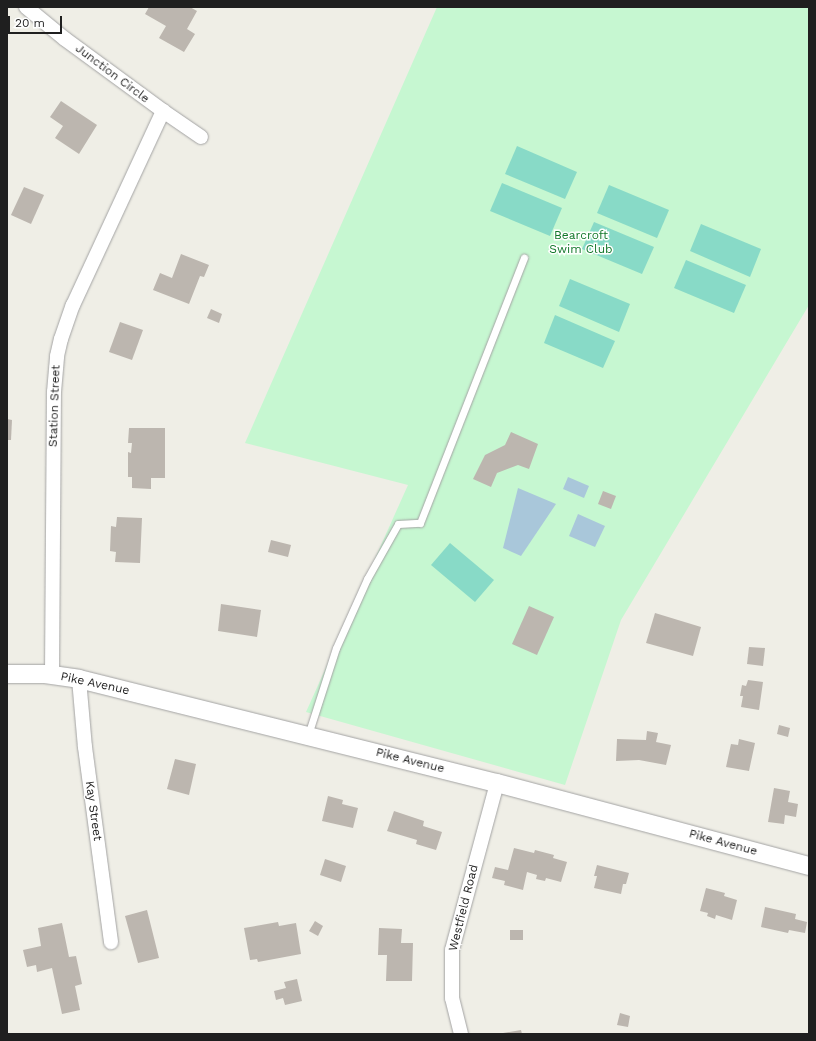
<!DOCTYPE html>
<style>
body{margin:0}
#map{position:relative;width:816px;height:1041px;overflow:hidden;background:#efeee6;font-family:"Work Sans",sans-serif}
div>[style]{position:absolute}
.park>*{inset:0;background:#c6f7d1}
.pitch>*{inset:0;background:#88dac7}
.water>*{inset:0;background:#a9c7da}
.building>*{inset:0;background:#bcb6af}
.roads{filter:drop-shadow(0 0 1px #a3a3a3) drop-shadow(0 0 1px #a3a3a3)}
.service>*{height:7px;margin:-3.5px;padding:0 3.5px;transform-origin:3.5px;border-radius:3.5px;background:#fff}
.minor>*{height:14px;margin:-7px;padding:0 7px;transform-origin:7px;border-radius:7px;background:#fff}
.tertiary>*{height:18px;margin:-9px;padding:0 9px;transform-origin:9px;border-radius:9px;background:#fff}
span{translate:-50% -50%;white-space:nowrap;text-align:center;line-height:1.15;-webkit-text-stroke:3px #fff;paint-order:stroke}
.street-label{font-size:12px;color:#1f1f1f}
.park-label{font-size:12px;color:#12782a}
.frame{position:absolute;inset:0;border:8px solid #1f1f1f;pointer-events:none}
.scale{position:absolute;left:8px;top:16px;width:54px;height:18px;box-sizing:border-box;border:2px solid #1f1f1f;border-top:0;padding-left:5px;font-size:12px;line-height:14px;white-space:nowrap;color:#1f1f1f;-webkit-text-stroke:3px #fff;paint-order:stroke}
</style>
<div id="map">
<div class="park">
<div style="clip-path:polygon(437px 7px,809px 7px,809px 305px,621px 620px,565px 785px,306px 712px,408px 485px,245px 443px)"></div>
</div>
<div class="pitch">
<div style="clip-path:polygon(517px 146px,577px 172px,565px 199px,505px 174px)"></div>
<div style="clip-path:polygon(502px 183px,562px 208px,550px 236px,490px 211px)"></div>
<div style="clip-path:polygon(609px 185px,669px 210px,657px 238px,597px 213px)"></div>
<div style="clip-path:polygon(594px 222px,654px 247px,642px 274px,582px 249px)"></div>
<div style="clip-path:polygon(701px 224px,761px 249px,750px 277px,690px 251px)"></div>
<div style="clip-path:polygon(686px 260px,746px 285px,734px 313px,674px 288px)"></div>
<div style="clip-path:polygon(570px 279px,630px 304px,619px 332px,559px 306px)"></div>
<div style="clip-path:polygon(555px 315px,615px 341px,603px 368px,544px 343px)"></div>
<div style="clip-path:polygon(450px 543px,494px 580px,475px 602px,431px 565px)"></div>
</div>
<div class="water">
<div style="clip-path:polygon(568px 477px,589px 486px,584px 498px,563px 489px)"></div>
<div style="clip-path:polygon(518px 488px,556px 504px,521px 556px,503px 548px)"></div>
<div style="clip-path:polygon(578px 514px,605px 526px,595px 547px,569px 536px)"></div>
</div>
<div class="building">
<div style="clip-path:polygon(149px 7px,190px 7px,197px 11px,187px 29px,195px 34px,184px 52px,159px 38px,166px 26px,145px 14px)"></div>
<div style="clip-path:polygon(61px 101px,97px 125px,79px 154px,55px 138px,63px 126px,50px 117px)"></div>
<div style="clip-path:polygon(24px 187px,44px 195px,31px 224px,11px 215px)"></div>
<div style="clip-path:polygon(181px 254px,209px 265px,204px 277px,200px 276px,189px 304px,153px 290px,160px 273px,172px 278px)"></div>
<div style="clip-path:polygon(211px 309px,222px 314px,219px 323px,207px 318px)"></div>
<div style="clip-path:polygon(120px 322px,143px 330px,132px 360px,109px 352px)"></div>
<div style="clip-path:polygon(7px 419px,12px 420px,11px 440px,7px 440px)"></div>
<div style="clip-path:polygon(129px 428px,165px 428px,165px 478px,151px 478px,151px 489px,132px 488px,132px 477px,128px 477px,128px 452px,131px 453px,132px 443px,128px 443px)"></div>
<div style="clip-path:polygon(511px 432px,538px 444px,529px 469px,518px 465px,497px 473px,491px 487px,473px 479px,485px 455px,505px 445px)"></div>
<div style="clip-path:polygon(603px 491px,616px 496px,611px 509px,598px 504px)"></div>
<div style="clip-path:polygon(117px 517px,142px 518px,140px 563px,115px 562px,116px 552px,110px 551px,111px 526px,116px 527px)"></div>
<div style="clip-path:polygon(271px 540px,291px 545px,288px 557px,268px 552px)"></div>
<div style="clip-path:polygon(221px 604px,261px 610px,257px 637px,218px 631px)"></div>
<div style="clip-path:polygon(529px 606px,554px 617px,537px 655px,512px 644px)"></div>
<div style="clip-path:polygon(655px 613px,701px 627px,693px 656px,646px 643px)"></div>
<div style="clip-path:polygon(749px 647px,765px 648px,763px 666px,747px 664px)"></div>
<div style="clip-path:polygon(748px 680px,763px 682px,759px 710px,741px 707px,743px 696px,740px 696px,742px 685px,746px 686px)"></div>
<div style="clip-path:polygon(779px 725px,790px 728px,788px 737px,777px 734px)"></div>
<div style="clip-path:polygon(647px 731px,658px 733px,656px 742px,671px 745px,666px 765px,639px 760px,616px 761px,617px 739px,646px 740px)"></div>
<div style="clip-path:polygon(739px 739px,755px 743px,749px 771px,726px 767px,731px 744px,738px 745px)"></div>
<div style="clip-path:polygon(175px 759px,196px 764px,189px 795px,167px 789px)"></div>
<div style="clip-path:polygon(774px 788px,790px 791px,788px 802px,798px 804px,796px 817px,785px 815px,784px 824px,768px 822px)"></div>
<div style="clip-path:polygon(328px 796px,343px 800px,342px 804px,358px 808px,353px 828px,322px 821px)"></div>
<div style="clip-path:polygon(394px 811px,424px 821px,423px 826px,442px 832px,436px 850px,416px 844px,417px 840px,387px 831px)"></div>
<div style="clip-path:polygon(514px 848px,534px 853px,535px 850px,554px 855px,553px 858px,567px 862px,561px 882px,546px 878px,545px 881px,536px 879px,537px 875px,527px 872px,523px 890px,504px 885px,505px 881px,492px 878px,495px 867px,508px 870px)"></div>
<div style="clip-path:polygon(325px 859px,346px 866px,341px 882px,320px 875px)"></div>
<div style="clip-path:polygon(597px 865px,629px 873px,626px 884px,623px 884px,621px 894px,594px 888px,597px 876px,594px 876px)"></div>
<div style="clip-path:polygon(706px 888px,725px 893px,724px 896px,737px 900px,732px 920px,716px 915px,715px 919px,707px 916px,708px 913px,700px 911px)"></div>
<div style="clip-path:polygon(765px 907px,796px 914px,795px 919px,807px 922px,805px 933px,789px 930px,788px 933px,761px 927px)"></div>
<div style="clip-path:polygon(147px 910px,159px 958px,138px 963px,125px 916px)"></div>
<div style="clip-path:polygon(315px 921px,323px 926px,318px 936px,309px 931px)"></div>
<div style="clip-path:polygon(278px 922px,279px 926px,296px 923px,301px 954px,258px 962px,257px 959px,250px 960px,244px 928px)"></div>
<div style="clip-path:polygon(62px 923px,69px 957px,76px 956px,82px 984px,75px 986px,80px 1010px,62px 1014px,52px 968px,37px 972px,36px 965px,27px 967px,23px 950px,41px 946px,38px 928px)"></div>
<div style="clip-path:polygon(379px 928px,402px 929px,401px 943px,413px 943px,412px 981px,386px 981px,387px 955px,378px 955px)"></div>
<div style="clip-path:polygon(510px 930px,523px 930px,523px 940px,510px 940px)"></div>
<div style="clip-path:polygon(297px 979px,302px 1001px,285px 1005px,283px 998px,276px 1000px,274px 991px,286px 988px,284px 982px)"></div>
<div style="clip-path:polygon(620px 1013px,630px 1016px,628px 1027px,617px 1025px)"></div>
<div style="clip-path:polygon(521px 1030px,522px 1034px,503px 1034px,503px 1033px)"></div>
</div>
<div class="roads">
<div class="service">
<div style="left:308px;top:735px;width:91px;rotate:-72.2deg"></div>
<div style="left:336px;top:648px;width:76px;rotate:-65.8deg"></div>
<div style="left:367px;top:579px;width:63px;rotate:-60.6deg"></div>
<div style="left:398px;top:524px;width:22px;rotate:-3deg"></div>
<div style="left:420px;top:523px;width:285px;rotate:-68.6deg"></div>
</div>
<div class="minor">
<div style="left:26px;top:7px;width:50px;rotate:39.4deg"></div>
<div style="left:65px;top:39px;width:122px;rotate:36.3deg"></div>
<div style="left:163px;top:111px;width:46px;rotate:34.4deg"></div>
<div style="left:52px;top:675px;width:283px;rotate:-89.6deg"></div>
<div style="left:54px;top:392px;width:36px;rotate:-85deg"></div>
<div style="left:57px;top:356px;width:17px;rotate:-77deg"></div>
<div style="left:61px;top:339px;width:36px;rotate:-71deg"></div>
<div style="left:73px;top:305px;width:214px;rotate:-65.1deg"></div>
<div style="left:79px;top:679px;width:68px;rotate:85deg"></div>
<div style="left:85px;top:747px;width:197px;rotate:82.4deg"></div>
<div style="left:461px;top:1034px;width:37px;rotate:-104deg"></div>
<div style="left:452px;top:998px;width:48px;rotate:-90deg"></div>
<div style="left:452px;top:950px;width:173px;rotate:-74.9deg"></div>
</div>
<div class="tertiary">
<div style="left:7px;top:674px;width:38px"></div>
<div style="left:45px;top:674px;width:34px;rotate:8deg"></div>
<div style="left:79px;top:679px;width:431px;rotate:14deg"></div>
<div style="left:497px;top:783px;width:323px;rotate:14.9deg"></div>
</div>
</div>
<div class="street-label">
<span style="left:112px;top:74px;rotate:37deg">Junction Circle</span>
<span style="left:55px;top:406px;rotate:-88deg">Station Street</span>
<span style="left:95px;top:684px;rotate:12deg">Pike Avenue</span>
<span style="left:410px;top:761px;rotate:14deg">Pike Avenue</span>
<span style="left:93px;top:811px;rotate:82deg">Kay Street</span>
<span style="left:723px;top:843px;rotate:15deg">Pike Avenue</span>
<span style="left:464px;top:908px;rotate:-76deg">Westfield Road</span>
</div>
<div class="park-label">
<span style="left:581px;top:243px">Bearcroft<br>Swim Club</span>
</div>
<div class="frame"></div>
<div class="scale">20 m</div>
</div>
